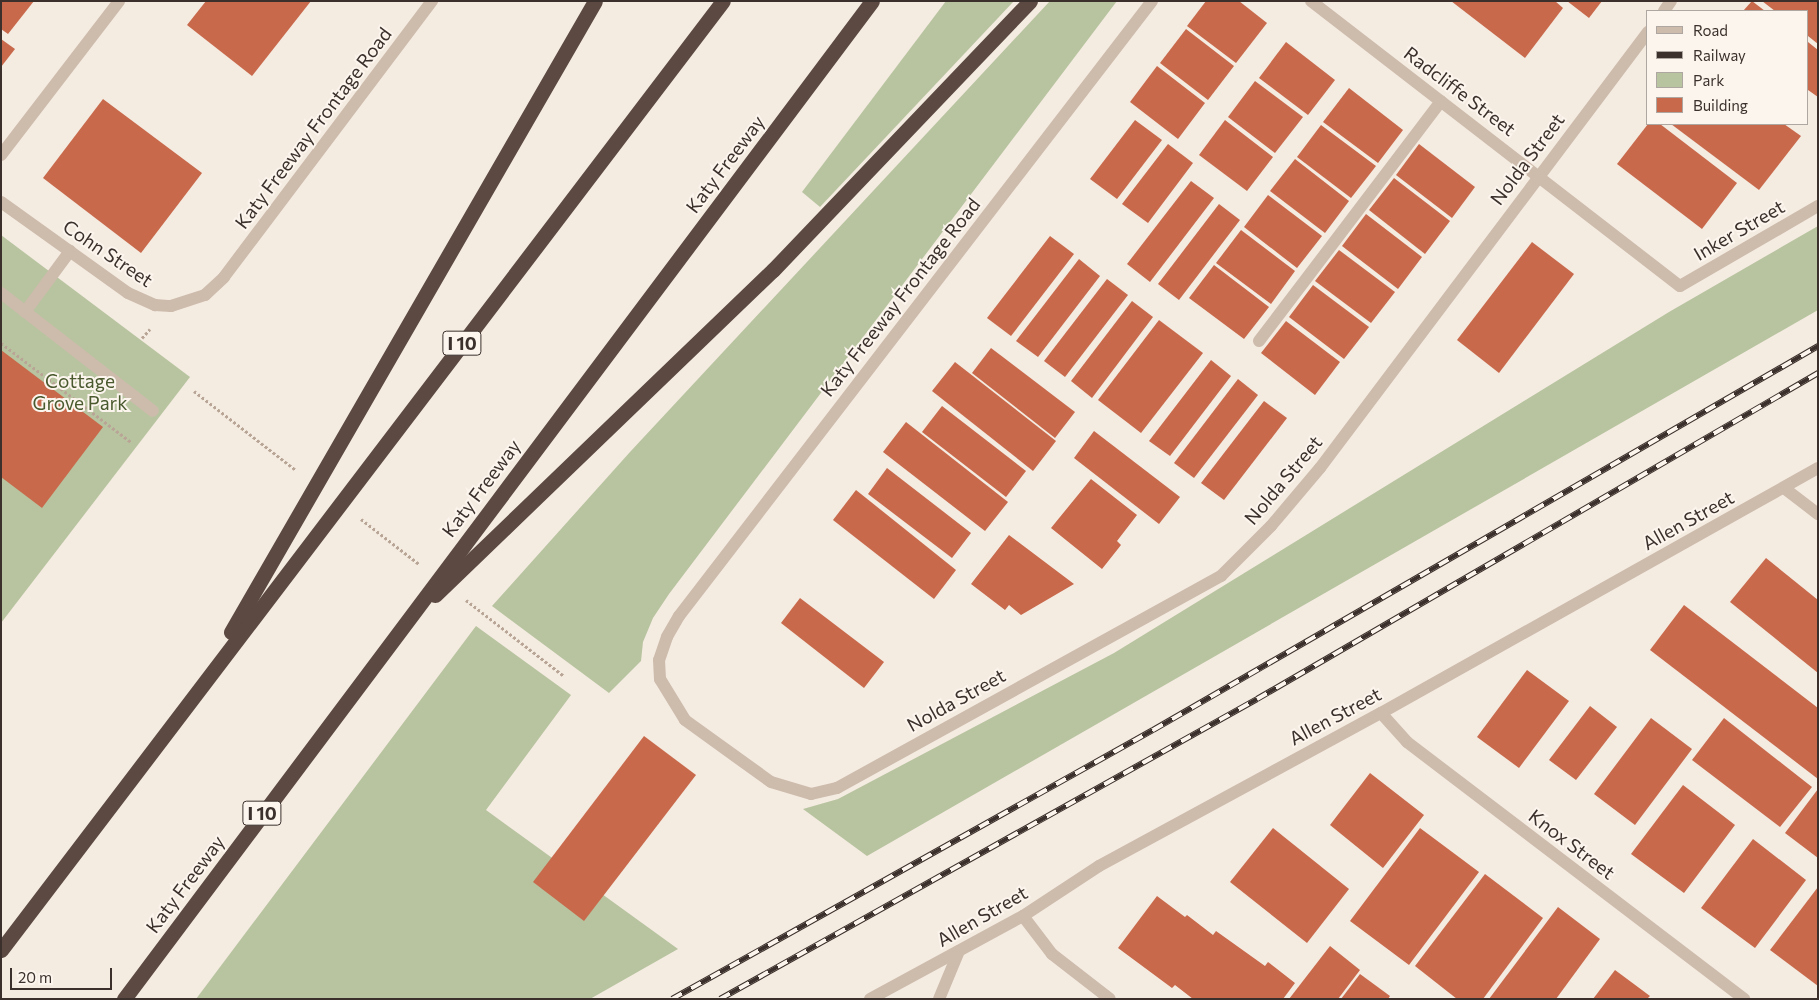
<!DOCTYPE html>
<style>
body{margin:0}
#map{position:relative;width:1819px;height:1000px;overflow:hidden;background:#f4ebe1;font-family:Commissioner,sans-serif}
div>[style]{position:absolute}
.green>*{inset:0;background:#b8c4a0}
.building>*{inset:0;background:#c8694b}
.path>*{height:3px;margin-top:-1.5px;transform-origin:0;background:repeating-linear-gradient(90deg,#b9a596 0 2.5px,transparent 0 5px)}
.lane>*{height:12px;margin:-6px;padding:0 6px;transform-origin:6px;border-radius:6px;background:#cdbbac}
.street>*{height:12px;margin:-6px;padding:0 6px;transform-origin:6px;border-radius:6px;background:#cdbbac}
.highway>*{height:15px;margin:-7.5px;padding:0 7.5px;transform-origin:7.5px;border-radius:7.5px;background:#5c4a42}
.rail>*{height:5.5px;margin-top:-2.75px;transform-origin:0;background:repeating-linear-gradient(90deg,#fbf5ee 0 11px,#3b302b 0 22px);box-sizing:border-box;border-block:1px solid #3b302b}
span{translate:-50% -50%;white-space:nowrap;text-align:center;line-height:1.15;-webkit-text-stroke:4px #fbf5ee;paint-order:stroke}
.shield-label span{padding:1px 4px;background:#fbf5ee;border:1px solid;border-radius:4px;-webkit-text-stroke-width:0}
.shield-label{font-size:18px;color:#3b302b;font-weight:700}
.street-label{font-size:19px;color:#3b302b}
.park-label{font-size:19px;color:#4a5a2e}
.frame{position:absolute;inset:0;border:2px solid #3b302b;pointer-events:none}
.legend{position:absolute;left:1646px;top:10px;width:162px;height:115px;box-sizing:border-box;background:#fbf5ee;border:1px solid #aea6a0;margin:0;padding:6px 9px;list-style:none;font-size:15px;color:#3b302b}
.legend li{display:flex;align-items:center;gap:10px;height:25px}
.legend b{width:25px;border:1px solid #aea6a0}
.scale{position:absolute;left:10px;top:968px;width:102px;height:22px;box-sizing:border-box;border:2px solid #3b302b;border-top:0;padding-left:6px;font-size:15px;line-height:18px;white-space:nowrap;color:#3b302b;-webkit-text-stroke:4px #fbf5ee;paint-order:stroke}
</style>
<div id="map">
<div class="green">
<div style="clip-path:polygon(946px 1px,1014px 1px,820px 207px,802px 192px)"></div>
<div style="clip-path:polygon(1050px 1px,1117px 1px,669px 594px,653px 618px,643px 642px,641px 661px,609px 693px,492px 606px,630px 452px)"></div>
<div style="clip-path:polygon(1818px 226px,1818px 310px,867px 856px,803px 809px,838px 799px,1114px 653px,1669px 312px)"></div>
<div style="clip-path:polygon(1px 235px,190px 377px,1px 623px)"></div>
<div style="clip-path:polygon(476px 626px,571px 695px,486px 810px,678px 949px,590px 999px,196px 999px)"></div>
</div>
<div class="building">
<div style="clip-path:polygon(1px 1px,34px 1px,8px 34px,1px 29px)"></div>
<div style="clip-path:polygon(206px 1px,311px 1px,252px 76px,187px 25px)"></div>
<div style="clip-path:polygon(1206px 1px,1239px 1px,1267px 23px,1236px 63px,1187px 26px)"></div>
<div style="clip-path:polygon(1451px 1px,1555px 1px,1563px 8px,1525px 58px)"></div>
<div style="clip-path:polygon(1567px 1px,1602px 1px,1589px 18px)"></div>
<div style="clip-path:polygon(1752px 1px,1765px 11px,1743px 11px)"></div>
<div style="clip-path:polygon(1762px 1px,1818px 1px,1818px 44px,1808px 36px,1808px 11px,1775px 11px)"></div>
<div style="clip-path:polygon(1186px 29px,1234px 66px,1208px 100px,1160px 63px)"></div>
<div style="clip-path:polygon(1px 39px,15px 49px,1px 67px)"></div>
<div style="clip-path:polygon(1286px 42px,1335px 80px,1308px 115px,1259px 78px)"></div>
<div style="clip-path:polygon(1808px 42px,1818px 50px,1818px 97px,1808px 90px)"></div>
<div style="clip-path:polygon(1157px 66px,1205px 103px,1178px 139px,1130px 102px)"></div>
<div style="clip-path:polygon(1255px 81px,1303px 117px,1275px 153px,1228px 117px)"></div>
<div style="clip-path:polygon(1349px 88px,1403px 130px,1378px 163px,1323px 122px)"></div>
<div style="clip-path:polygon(103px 99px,202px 173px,141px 253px,43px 178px)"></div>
<div style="clip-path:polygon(1135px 120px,1162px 140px,1117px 199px,1090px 179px)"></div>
<div style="clip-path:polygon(1225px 120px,1273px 157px,1247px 191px,1199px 155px)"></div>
<div style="clip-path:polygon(1648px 124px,1660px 124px,1737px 183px,1702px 229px,1617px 164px)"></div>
<div style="clip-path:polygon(1671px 124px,1784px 124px,1801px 136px,1759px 190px)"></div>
<div style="clip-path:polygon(1321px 125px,1376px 166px,1351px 198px,1297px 157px)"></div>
<div style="clip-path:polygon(1168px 144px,1193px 163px,1148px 223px,1122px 204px)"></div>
<div style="clip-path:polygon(1419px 144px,1475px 187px,1452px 218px,1396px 175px)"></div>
<div style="clip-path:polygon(1295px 159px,1349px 201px,1325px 233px,1270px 191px)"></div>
<div style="clip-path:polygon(1394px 178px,1450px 221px,1425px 254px,1369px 210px)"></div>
<div style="clip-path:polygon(1191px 181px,1214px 198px,1150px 282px,1127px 264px)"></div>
<div style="clip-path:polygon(1268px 195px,1322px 236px,1297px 268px,1244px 227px)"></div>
<div style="clip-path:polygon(1219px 204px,1240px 220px,1179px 300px,1158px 284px)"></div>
<div style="clip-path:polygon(1366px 214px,1422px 257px,1398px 289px,1342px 246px)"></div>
<div style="clip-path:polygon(1241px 230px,1295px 271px,1271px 304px,1216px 263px)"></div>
<div style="clip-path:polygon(1050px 236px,1074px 254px,1011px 336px,987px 318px)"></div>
<div style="clip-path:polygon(1532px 242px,1574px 274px,1499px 373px,1457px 340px)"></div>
<div style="clip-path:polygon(1339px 250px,1395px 292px,1371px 323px,1315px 281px)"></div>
<div style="clip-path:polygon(1079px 259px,1100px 276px,1038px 357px,1016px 341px)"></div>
<div style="clip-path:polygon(1214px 265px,1269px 307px,1244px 339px,1189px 298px)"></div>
<div style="clip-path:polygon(1107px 279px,1128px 295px,1065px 377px,1044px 361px)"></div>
<div style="clip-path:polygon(1313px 285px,1369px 327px,1344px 359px,1289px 317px)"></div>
<div style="clip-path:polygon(1132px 301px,1153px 317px,1092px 398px,1071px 381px)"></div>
<div style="clip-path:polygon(1159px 320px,1203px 353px,1141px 433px,1098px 400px)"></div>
<div style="clip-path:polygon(1286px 321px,1340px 362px,1315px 395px,1261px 353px)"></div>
<div style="clip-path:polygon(991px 348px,1075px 412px,1055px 438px,972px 373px)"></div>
<div style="clip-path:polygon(1px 350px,103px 427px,42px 508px,1px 477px)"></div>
<div style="clip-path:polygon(1211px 360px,1231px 376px,1170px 456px,1149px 441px)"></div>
<div style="clip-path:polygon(955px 362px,1056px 441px,1033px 471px,932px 391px)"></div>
<div style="clip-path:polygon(1238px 379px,1258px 395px,1194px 478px,1174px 463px)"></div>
<div style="clip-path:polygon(1264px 401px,1287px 418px,1224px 500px,1201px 483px)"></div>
<div style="clip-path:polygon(942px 406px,1026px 471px,1006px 497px,922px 432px)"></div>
<div style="clip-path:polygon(906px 422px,1008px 502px,985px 531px,883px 452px)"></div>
<div style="clip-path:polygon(1094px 431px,1180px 497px,1159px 524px,1074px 458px)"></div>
<div style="clip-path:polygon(887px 468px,971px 533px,952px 558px,868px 494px)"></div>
<div style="clip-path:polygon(1091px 479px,1137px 515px,1117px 541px,1121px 545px,1102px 569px,1051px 528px)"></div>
<div style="clip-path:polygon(856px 490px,956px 570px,934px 599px,833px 520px)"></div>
<div style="clip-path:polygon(1009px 535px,1074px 584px,1021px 615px,1009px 605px,1005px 610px,971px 584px)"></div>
<div style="clip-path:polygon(1766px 558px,1818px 600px,1818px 673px,1730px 602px)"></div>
<div style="clip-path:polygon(800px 598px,884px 662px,864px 688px,781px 623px)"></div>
<div style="clip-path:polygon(1684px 605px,1818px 708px,1818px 779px,1650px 650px)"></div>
<div style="clip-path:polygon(1527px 670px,1569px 701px,1519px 768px,1477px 737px)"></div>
<div style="clip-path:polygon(1590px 706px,1617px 727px,1576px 780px,1549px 760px)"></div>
<div style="clip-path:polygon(1651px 718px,1692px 749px,1635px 825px,1594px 794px)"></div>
<div style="clip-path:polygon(1724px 718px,1812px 787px,1780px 827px,1692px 760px)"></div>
<div style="clip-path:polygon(644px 736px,696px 775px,584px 921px,533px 882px)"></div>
<div style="clip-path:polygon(1370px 773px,1424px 815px,1383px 868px,1330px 825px)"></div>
<div style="clip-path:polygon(1683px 785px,1735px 825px,1684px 893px,1631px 854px)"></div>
<div style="clip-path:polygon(1818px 789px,1818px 858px,1785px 833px)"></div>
<div style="clip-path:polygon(1273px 828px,1349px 889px,1307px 943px,1230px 882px)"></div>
<div style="clip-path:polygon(1420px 828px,1479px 872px,1409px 965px,1350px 921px)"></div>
<div style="clip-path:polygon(1753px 839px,1806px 880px,1755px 948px,1701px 908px)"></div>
<div style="clip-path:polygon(1485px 874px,1543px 918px,1483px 999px,1457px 999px,1415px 966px)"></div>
<div style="clip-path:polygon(1818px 887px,1818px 986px,1770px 950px)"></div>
<div style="clip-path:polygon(1157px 896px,1185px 917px,1187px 915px,1213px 935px,1216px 931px,1265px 966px,1268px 962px,1295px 983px,1283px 999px,1193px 999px,1175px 985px,1172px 988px,1118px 948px)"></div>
<div style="clip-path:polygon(1558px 907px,1600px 939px,1556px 999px,1489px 999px)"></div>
<div style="clip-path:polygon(1330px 946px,1360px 970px,1338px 999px,1289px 999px)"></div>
<div style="clip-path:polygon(1615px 970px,1650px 996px,1647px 999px,1593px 999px)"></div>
<div style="clip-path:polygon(1360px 974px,1390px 996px,1388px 999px,1341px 999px)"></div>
</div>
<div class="path">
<div style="left:142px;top:338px;width:12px;rotate:-48deg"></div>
<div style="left:1px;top:343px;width:163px;rotate:37.3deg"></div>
<div style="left:194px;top:391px;width:129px;rotate:37.8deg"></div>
<div style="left:361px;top:519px;width:73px;rotate:37.8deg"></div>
<div style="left:466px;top:600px;width:124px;rotate:37.8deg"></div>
</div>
<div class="lane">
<div style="left:1px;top:293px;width:192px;rotate:37.8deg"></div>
<div style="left:25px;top:312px;width:76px;rotate:-53.6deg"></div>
<div style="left:1259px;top:341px;width:301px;rotate:-52.8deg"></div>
</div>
<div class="street">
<div style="left:1152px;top:1px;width:776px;rotate:127.56deg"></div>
<div style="left:679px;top:616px;width:24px;rotate:120deg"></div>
<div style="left:667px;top:637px;width:24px;rotate:109deg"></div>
<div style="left:659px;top:660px;width:19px;rotate:87deg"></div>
<div style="left:660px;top:679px;width:48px;rotate:58.6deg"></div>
<div style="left:685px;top:720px;width:106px;rotate:35.8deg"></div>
<div style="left:771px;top:782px;width:42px;rotate:16.7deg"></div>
<div style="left:811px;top:794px;width:27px;rotate:-13deg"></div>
<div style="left:837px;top:788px;width:439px;rotate:-28.9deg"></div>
<div style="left:1221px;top:576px;width:71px;rotate:-45deg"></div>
<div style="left:1271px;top:526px;width:76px;rotate:-49.8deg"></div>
<div style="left:1320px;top:468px;width:546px;rotate:-53.05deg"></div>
<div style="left:1311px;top:1px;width:466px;rotate:37.7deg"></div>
<div style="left:1680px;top:286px;width:160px;rotate:-30.1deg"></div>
<div style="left:1664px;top:11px;width:12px;rotate:-55deg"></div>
<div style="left:1px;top:155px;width:194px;rotate:-52.5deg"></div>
<div style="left:1px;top:202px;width:156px;rotate:35.6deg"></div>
<div style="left:128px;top:293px;width:30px;rotate:24deg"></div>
<div style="left:155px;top:305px;width:16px;rotate:4deg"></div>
<div style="left:171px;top:306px;width:36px;rotate:-18deg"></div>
<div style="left:205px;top:295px;width:26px;rotate:-43deg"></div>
<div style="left:224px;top:277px;width:346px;rotate:-53deg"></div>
<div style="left:1784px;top:488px;width:43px;rotate:37.4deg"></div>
<div style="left:1381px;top:713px;width:39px;rotate:48deg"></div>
<div style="left:1407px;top:742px;width:424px;rotate:37.3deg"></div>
<div style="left:1023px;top:916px;width:48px;rotate:52.7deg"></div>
<div style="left:1052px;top:954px;width:73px;rotate:37.8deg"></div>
<div style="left:870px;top:999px;width:174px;rotate:-28.5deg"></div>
<div style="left:1023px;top:916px;width:91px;rotate:-33.3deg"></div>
<div style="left:1099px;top:866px;width:321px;rotate:-28.5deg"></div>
<div style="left:1381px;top:713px;width:501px;rotate:-29.28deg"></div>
<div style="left:939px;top:999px;width:52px;rotate:-67.4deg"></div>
</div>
<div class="highway">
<div style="left:435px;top:595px;width:469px;rotate:-43.9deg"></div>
<div style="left:773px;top:270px;width:372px;rotate:-46.3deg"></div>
<div style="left:231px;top:632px;width:728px;rotate:-60.02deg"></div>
<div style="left:1px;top:950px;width:1192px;rotate:-52.74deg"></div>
<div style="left:124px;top:999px;width:1247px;rotate:-53.15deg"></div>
</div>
<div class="rail">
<div style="left:672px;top:999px;width:551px;rotate:-29.22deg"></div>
<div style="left:1153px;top:730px;width:768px;rotate:-30deg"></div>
<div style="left:720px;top:999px;width:615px;rotate:-29.19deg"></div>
<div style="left:1257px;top:699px;width:649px;rotate:-30.16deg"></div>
</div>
<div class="shield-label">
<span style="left:462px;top:343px">I 10</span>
<span style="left:262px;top:813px">I 10</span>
</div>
<div class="street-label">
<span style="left:1460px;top:91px;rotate:37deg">Radcliffe Street</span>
<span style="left:313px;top:128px;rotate:-53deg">Katy Freeway Frontage Road</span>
<span style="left:1527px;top:159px;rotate:-53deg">Nolda Street</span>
<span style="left:725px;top:164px;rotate:-53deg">Katy Freeway</span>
<span style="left:1739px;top:230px;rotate:-30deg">Inker Street</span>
<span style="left:108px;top:253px;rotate:34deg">Cohn Street</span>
<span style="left:900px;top:297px;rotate:-52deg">Katy Freeway Frontage Road</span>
<span style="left:1283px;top:480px;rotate:-50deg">Nolda Street</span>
<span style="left:481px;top:488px;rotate:-53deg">Katy Freeway</span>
<span style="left:1688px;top:520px;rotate:-29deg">Allen Street</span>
<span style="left:956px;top:700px;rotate:-29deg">Nolda Street</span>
<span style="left:1335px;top:716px;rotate:-28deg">Allen Street</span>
<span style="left:1572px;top:844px;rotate:37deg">Knox Street</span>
<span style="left:185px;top:884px;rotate:-53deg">Katy Freeway</span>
<span style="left:982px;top:916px;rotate:-30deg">Allen Street</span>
</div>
<div class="park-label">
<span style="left:80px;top:392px">Cottage<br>Grove Park</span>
</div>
<div class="frame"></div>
<ul class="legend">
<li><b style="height:6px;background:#cdbbac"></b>Road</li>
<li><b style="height:6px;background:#3b302b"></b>Railway</li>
<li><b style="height:14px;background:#b8c4a0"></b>Park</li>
<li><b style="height:14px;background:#c8694b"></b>Building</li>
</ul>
<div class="scale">20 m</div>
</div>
